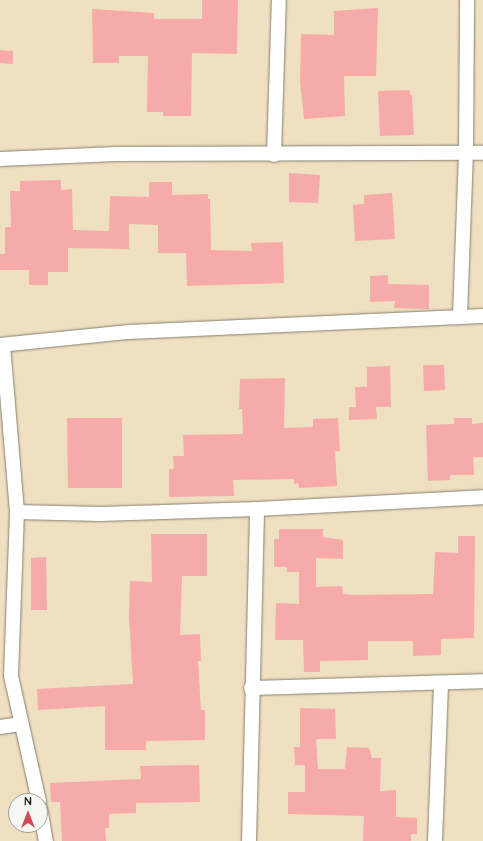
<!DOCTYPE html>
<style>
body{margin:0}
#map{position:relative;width:483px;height:841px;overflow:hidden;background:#efe0c1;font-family:"Architects Daughter",sans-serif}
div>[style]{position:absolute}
.building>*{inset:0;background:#f6aaa9}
.roads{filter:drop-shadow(0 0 1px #867e6e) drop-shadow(0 0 1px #867e6e)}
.minor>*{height:14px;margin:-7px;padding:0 7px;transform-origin:7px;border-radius:7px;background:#fff}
span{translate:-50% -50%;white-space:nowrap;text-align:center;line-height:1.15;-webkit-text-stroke:3px #f6f6f2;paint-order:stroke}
.north{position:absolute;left:8px;top:793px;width:40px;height:40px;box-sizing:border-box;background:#f6f6f2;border:1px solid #9f9f9c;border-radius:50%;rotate:0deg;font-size:11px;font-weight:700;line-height:16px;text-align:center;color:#1c1c1c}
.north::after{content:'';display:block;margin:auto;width:14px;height:18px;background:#d1495b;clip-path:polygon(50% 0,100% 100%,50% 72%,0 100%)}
</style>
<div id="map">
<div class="building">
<div style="clip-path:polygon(202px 0,238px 0,237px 54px,192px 53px,191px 116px,163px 116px,163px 112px,147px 112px,148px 56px,119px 56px,119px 63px,93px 63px,92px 9px,154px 13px,154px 19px,202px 19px)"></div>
<div style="clip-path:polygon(378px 8px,376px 76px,344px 76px,345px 116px,304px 119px,300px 81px,301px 34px,334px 35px,334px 11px)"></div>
<div style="clip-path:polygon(0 50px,13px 51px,13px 64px,0 63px)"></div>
<div style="clip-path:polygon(410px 90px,410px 95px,412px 95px,414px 135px,380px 136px,378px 91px)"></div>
<div style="clip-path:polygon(289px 173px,320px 175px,318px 203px,289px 202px)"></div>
<div style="clip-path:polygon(61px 180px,61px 190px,72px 189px,73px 230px,109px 231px,110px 196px,149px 197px,149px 182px,172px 182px,172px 195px,208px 194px,208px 199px,210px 199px,211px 250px,252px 251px,251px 243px,283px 242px,284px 283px,187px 286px,186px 253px,158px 253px,158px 225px,129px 224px,129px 249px,68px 248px,68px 272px,48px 272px,48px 285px,29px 285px,29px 270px,0 270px,0 254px,5px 254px,5px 227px,11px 227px,10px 191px,20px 191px,20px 181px)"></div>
<div style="clip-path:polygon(392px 193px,395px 239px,355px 241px,353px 205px,364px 204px,364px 195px)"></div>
<div style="clip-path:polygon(388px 275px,388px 284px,429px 285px,429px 309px,394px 308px,395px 301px,370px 302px,370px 276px)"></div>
<div style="clip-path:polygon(423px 365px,444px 365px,445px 390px,424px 391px)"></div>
<div style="clip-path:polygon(390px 366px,391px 407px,376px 407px,377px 419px,349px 420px,349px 407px,356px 407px,355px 387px,367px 387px,367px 367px)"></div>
<div style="clip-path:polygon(285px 378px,284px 428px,313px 427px,313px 419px,338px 418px,340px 451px,335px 451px,337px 486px,299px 488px,298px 483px,294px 484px,294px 479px,233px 480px,234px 496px,169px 497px,169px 469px,174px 469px,173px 456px,184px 456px,183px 435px,243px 434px,242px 409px,239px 409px,240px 379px)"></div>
<div style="clip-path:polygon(67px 418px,122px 418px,122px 488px,68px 488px)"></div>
<div style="clip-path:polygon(454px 418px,472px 418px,472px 424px,483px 423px,483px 457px,473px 457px,474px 475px,450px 475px,450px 480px,428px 481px,426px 425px,454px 424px)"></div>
<div style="clip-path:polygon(279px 529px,323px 529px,323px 537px,343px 540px,343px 559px,316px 558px,316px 587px,342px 586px,343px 594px,355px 595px,433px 594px,435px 552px,458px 553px,458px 536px,475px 536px,474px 638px,441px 639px,441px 655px,413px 656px,413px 641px,368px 641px,368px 660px,320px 661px,320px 672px,304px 672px,303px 640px,275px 640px,276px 603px,299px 604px,299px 572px,287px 572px,287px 567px,274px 567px,274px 539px,279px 539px)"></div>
<div style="clip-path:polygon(151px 534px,207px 534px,207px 576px,182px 576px,180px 635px,200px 634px,201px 661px,198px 661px,201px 710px,205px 710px,205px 740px,146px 741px,146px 750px,105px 750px,105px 706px,38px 710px,37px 689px,133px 684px,129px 617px,130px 581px,152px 582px)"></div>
<div style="clip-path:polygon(46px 557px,47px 610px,31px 610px,31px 558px)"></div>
<div style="clip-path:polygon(300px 708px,335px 709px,336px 739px,316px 739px,318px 769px,345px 769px,347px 747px,369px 748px,372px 758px,381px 758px,380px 791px,396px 790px,396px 817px,417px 818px,417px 834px,411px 834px,411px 841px,363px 841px,364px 816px,288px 814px,288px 792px,305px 792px,305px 765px,295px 765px,294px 747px,300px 747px)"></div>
<div style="clip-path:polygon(199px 765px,200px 802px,136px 803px,136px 813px,109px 814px,109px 828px,105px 828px,106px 841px,62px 841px,60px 802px,51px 802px,50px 783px,141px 779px,140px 766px)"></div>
</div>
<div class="roads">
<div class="minor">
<div style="left:274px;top:155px;width:155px;rotate:-88.2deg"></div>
<div style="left:0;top:159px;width:116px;rotate:-2.5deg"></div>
<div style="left:116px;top:154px;width:367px;rotate:-0.2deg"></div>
<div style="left:460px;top:316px;width:163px;rotate:-87.9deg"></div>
<div style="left:466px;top:153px;width:153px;rotate:-89.6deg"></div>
<div style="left:0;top:345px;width:130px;rotate:-5.8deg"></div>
<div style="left:129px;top:332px;width:354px;rotate:-2.6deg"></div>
<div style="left:3px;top:345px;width:168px;rotate:85.2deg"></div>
<div style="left:17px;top:512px;width:164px;rotate:92.1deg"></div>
<div style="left:11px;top:676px;width:128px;rotate:77.4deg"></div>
<div style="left:17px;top:512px;width:83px;rotate:1.4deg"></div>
<div style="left:100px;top:514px;width:157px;rotate:-1.8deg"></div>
<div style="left:257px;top:509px;width:226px;rotate:-3deg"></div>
<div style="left:251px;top:688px;width:232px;rotate:-1.7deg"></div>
<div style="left:0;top:727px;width:22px;rotate:-8deg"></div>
<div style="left:40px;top:808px;width:34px;rotate:80deg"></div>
<div style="left:249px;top:841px;width:332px;rotate:-88.6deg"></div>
<div style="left:435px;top:841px;width:158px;rotate:-87.8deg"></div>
</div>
</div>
<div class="north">N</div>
</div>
